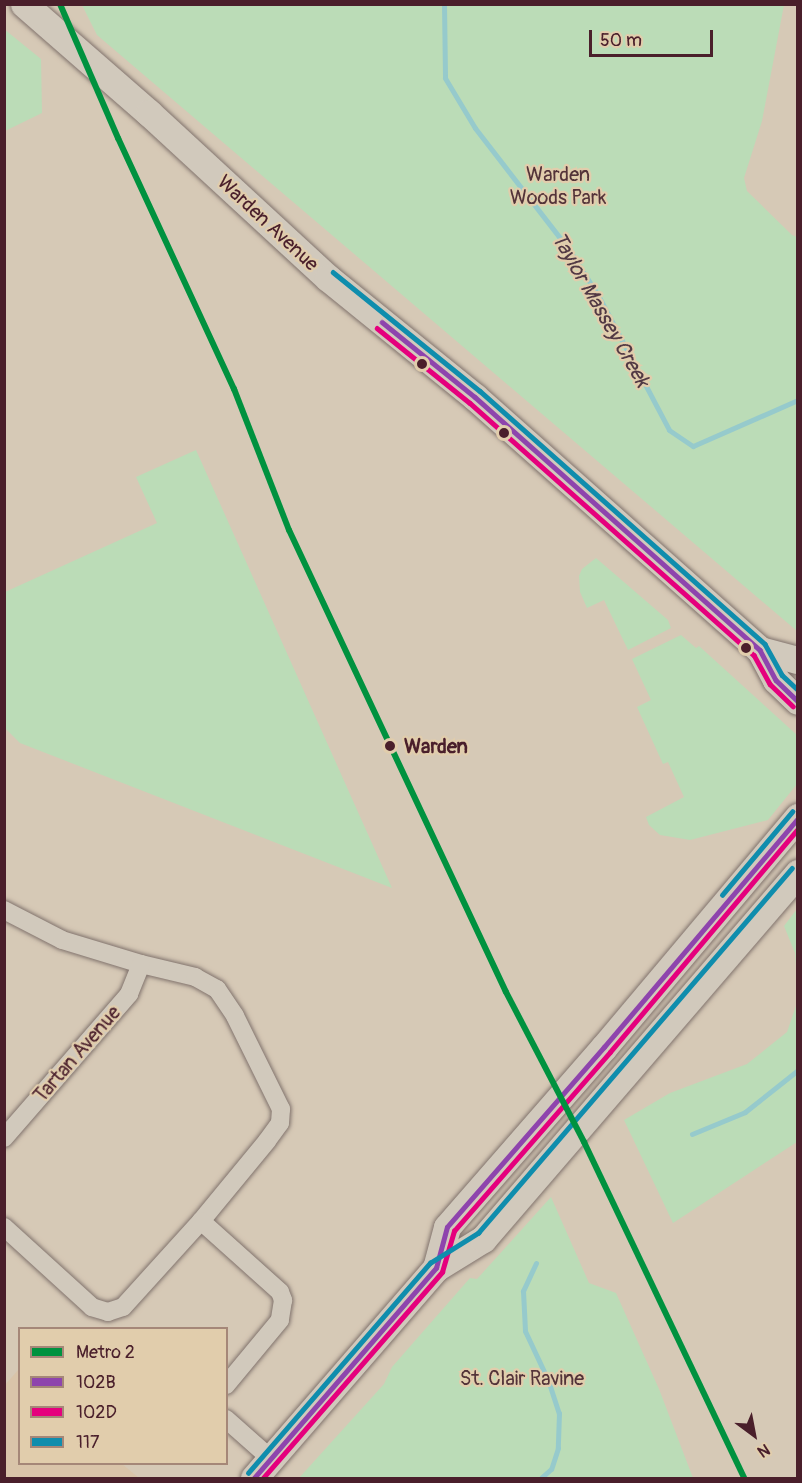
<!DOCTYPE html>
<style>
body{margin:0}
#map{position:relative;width:802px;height:1483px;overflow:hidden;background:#d6c9b6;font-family:Pangolin,sans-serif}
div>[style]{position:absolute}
.built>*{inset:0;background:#d9c4a9}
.green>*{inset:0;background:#bbdcb7}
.stream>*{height:5px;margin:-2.5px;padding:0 2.5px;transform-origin:2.5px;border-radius:2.5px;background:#96cacc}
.roads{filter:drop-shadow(0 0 2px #81736d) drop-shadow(0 0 2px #81736d)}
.minor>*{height:18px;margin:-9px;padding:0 9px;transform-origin:9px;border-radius:9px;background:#d1c9bc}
.secondary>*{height:27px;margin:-13.5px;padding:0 13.5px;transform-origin:13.5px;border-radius:13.5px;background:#d1c9bc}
.bus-1>*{height:4.5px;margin:-2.25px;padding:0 2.25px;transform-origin:2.25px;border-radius:2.25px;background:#8e44ad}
.bus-2>*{height:4.5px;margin:-2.25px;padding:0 2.25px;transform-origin:2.25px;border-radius:2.25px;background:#e5007d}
.bus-3>*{height:4.5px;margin:-2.25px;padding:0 2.25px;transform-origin:2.25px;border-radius:2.25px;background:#0f8dad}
.metro-1>*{height:6px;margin:-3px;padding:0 3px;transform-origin:3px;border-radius:3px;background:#00923f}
.dots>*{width:16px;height:16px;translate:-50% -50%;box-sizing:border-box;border:3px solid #e1cdac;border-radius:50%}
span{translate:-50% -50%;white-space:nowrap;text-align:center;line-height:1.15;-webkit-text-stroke:4.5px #e1cdac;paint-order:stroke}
.park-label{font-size:20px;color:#533339}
.street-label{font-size:20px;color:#4a1f2b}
.stop-label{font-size:20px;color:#4a1f2b;font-weight:700}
.left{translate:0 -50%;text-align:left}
.water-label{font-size:21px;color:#513944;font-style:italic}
.frame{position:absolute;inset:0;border:6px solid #4a1f2b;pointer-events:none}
.legend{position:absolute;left:18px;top:1327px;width:210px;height:138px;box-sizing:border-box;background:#e1cdac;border:2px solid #a58778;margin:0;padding:8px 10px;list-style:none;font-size:18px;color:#4a1f2b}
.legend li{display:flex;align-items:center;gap:12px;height:30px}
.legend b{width:30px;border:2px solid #a58778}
.north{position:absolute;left:724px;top:1405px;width:60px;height:60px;-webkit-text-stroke:4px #e1cdac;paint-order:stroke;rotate:148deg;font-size:16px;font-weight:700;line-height:24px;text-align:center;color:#4a1f2b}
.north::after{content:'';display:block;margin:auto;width:21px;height:27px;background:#4a1f2b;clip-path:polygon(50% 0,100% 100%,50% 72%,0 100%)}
.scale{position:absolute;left:589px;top:30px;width:124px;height:27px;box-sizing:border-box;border:3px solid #4a1f2b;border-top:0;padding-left:8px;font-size:18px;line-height:21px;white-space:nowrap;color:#4a1f2b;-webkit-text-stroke:4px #e1cdac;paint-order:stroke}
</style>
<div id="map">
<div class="built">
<div style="clip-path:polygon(18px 1370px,20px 1464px,122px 1464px,139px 1478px,5px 1478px,5px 1385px)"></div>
</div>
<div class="green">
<div style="clip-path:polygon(82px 5px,784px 5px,762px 121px,744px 178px,747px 191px,792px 235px,797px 237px,797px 631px,97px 35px)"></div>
<div style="clip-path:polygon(4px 29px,41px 59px,42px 113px,5px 131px)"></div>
<div style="clip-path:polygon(196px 450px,392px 888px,20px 743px,5px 728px,5px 592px,157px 523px,136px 477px)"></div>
<div style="clip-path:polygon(596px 558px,668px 620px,671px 628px,628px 650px,604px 600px,587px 608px,580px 592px,579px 576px,582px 569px)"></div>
<div style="clip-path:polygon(681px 635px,696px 648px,699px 646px,798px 736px,797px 784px,768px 820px,690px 840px,660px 835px,649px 825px,646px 817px,684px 797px,668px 762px,663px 764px,637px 707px,651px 700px,632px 659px)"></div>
<div style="clip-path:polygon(797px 909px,797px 978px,795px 953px,784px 926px)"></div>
<div style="clip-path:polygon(797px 1003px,797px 1142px,673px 1223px,624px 1120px,670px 1093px,747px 1064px,787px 1032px)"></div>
<div style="clip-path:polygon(551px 1197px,589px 1283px,616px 1293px,659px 1389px,693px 1478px,299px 1478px,384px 1384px,392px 1367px,470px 1278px,477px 1279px)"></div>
</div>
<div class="stream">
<div style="left:444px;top:4px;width:74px;rotate:89.2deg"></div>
<div style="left:445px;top:78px;width:58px;rotate:59deg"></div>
<div style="left:475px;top:128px;width:155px;rotate:52.3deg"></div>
<div style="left:570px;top:251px;width:54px;rotate:57.8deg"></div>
<div style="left:599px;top:297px;width:150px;rotate:62.2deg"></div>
<div style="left:669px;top:430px;width:29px;rotate:34deg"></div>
<div style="left:693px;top:446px;width:115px;rotate:-23.7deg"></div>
<div style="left:692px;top:1134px;width:57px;rotate:-22.5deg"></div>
<div style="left:745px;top:1112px;width:68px;rotate:-38.4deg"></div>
<div style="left:536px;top:1263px;width:31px;rotate:115deg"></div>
<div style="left:523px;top:1291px;width:40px;rotate:87.1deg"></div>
<div style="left:525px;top:1331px;width:54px;rotate:64.9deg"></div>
<div style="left:548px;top:1380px;width:35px;rotate:72deg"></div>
<div style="left:559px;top:1413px;width:35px;rotate:92deg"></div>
<div style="left:558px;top:1448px;width:22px;rotate:108deg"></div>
<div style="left:551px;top:1469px;width:13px;rotate:138deg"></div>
</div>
<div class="roads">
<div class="minor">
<div style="left:4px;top:910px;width:65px;rotate:27.3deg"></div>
<div style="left:62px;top:940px;width:83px;rotate:16.9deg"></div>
<div style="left:141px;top:964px;width:56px;rotate:13.5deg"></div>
<div style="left:195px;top:977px;width:25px;rotate:29deg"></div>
<div style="left:217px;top:989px;width:32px;rotate:56deg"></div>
<div style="left:235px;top:1016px;width:104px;rotate:63.7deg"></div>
<div style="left:281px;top:1109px;width:14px;rotate:94deg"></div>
<div style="left:280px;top:1123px;width:22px;rotate:126deg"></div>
<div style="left:267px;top:1141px;width:104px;rotate:129.5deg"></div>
<div style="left:201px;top:1221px;width:116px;rotate:132.2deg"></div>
<div style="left:123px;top:1307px;width:16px;rotate:162deg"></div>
<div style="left:108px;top:1312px;width:17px;rotate:-163deg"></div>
<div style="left:92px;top:1307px;width:119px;rotate:-137.7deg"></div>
<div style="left:4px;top:1138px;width:191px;rotate:-49deg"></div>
<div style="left:129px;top:994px;width:32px;rotate:-68deg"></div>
<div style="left:201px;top:1221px;width:106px;rotate:41.9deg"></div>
<div style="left:280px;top:1292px;width:9px;rotate:69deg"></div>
<div style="left:283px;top:1300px;width:20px;rotate:99deg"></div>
<div style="left:280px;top:1320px;width:85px;rotate:129.7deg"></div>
<div style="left:226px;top:1419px;width:60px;rotate:41.6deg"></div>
</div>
<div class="secondary">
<div style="left:24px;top:4px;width:166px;rotate:41.1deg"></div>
<div style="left:149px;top:113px;width:243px;rotate:42.7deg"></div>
<div style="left:328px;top:278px;width:189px;rotate:39deg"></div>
<div style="left:475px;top:397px;width:381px;rotate:41.6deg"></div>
<div style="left:760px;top:650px;width:34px;rotate:62deg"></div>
<div style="left:776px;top:680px;width:30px;rotate:44deg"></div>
<div style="left:760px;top:650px;width:39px;rotate:15deg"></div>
<div style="left:436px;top:1268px;width:42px;rotate:-75deg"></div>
<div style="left:447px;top:1227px;width:239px;rotate:-48.9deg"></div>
<div style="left:604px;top:1047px;width:301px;rotate:-49.9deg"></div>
<div style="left:254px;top:1478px;width:278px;rotate:-49.1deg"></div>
<div style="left:436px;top:1268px;width:55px;rotate:-31.7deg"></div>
<div style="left:483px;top:1239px;width:483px;rotate:-49.3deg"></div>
</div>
</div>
<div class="bus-1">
<div style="left:382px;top:322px;width:119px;rotate:38.9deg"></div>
<div style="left:475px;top:397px;width:381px;rotate:41.6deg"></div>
<div style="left:760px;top:650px;width:34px;rotate:62deg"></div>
<div style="left:776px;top:680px;width:30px;rotate:44deg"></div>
<div style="left:254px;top:1478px;width:278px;rotate:-49.1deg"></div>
<div style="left:436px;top:1268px;width:42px;rotate:-75deg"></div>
<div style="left:447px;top:1227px;width:239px;rotate:-48.9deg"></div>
<div style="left:604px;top:1047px;width:300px;rotate:-49.7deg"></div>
</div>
<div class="bus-2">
<div style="left:377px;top:328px;width:119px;rotate:38.9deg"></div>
<div style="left:470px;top:403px;width:380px;rotate:41.6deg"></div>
<div style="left:754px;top:655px;width:33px;rotate:61deg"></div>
<div style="left:770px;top:684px;width:32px;rotate:44deg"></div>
<div style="left:263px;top:1478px;width:273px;rotate:-49deg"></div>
<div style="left:442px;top:1272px;width:43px;rotate:-73.7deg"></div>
<div style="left:454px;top:1231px;width:237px;rotate:-48.9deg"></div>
<div style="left:610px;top:1052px;width:292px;rotate:-49.9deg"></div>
</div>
<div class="bus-3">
<div style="left:333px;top:272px;width:189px;rotate:39deg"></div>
<div style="left:480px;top:391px;width:381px;rotate:41.6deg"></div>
<div style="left:765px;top:644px;width:35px;rotate:61deg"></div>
<div style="left:782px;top:675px;width:22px;rotate:43deg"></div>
<div style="left:722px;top:895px;width:109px;rotate:-49.9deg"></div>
<div style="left:248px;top:1473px;width:278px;rotate:-49.1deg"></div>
<div style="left:430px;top:1263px;width:57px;rotate:-32deg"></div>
<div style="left:478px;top:1233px;width:481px;rotate:-49.3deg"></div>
</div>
<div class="metro-1">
<div style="left:60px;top:4px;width:146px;rotate:66.6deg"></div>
<div style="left:118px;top:138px;width:277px;rotate:65.2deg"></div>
<div style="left:234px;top:389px;width:151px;rotate:68.7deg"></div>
<div style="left:289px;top:530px;width:510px;rotate:64.84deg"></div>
<div style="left:506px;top:992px;width:169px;rotate:62.5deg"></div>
<div style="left:584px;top:1142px;width:372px;rotate:64.5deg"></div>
</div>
<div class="dots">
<div style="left:422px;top:364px;background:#4a1f2b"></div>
<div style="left:504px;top:433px;background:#4a1f2b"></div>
<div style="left:746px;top:648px;background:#4a1f2b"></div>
<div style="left:390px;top:746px;background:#4a1f2b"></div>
</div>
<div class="park-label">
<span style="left:558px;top:186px">Warden<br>Woods Park</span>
<span style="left:522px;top:1378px">St. Clair Ravine</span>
</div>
<div class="street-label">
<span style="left:268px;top:223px;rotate:43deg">Warden Avenue</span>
<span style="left:77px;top:1054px;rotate:-49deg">Tartan Avenue</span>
</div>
<div class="stop-label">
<span class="left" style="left:404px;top:746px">Warden</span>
</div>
<div class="water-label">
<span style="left:600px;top:310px;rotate:60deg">Taylor Massey Creek</span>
</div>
<div class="frame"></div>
<ul class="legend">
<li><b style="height:8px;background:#00923f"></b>Metro 2</li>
<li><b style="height:8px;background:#8e44ad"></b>102B</li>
<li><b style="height:8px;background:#e5007d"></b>102D</li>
<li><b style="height:8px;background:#0f8dad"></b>117</li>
</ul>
<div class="north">N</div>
<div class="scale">50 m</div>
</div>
